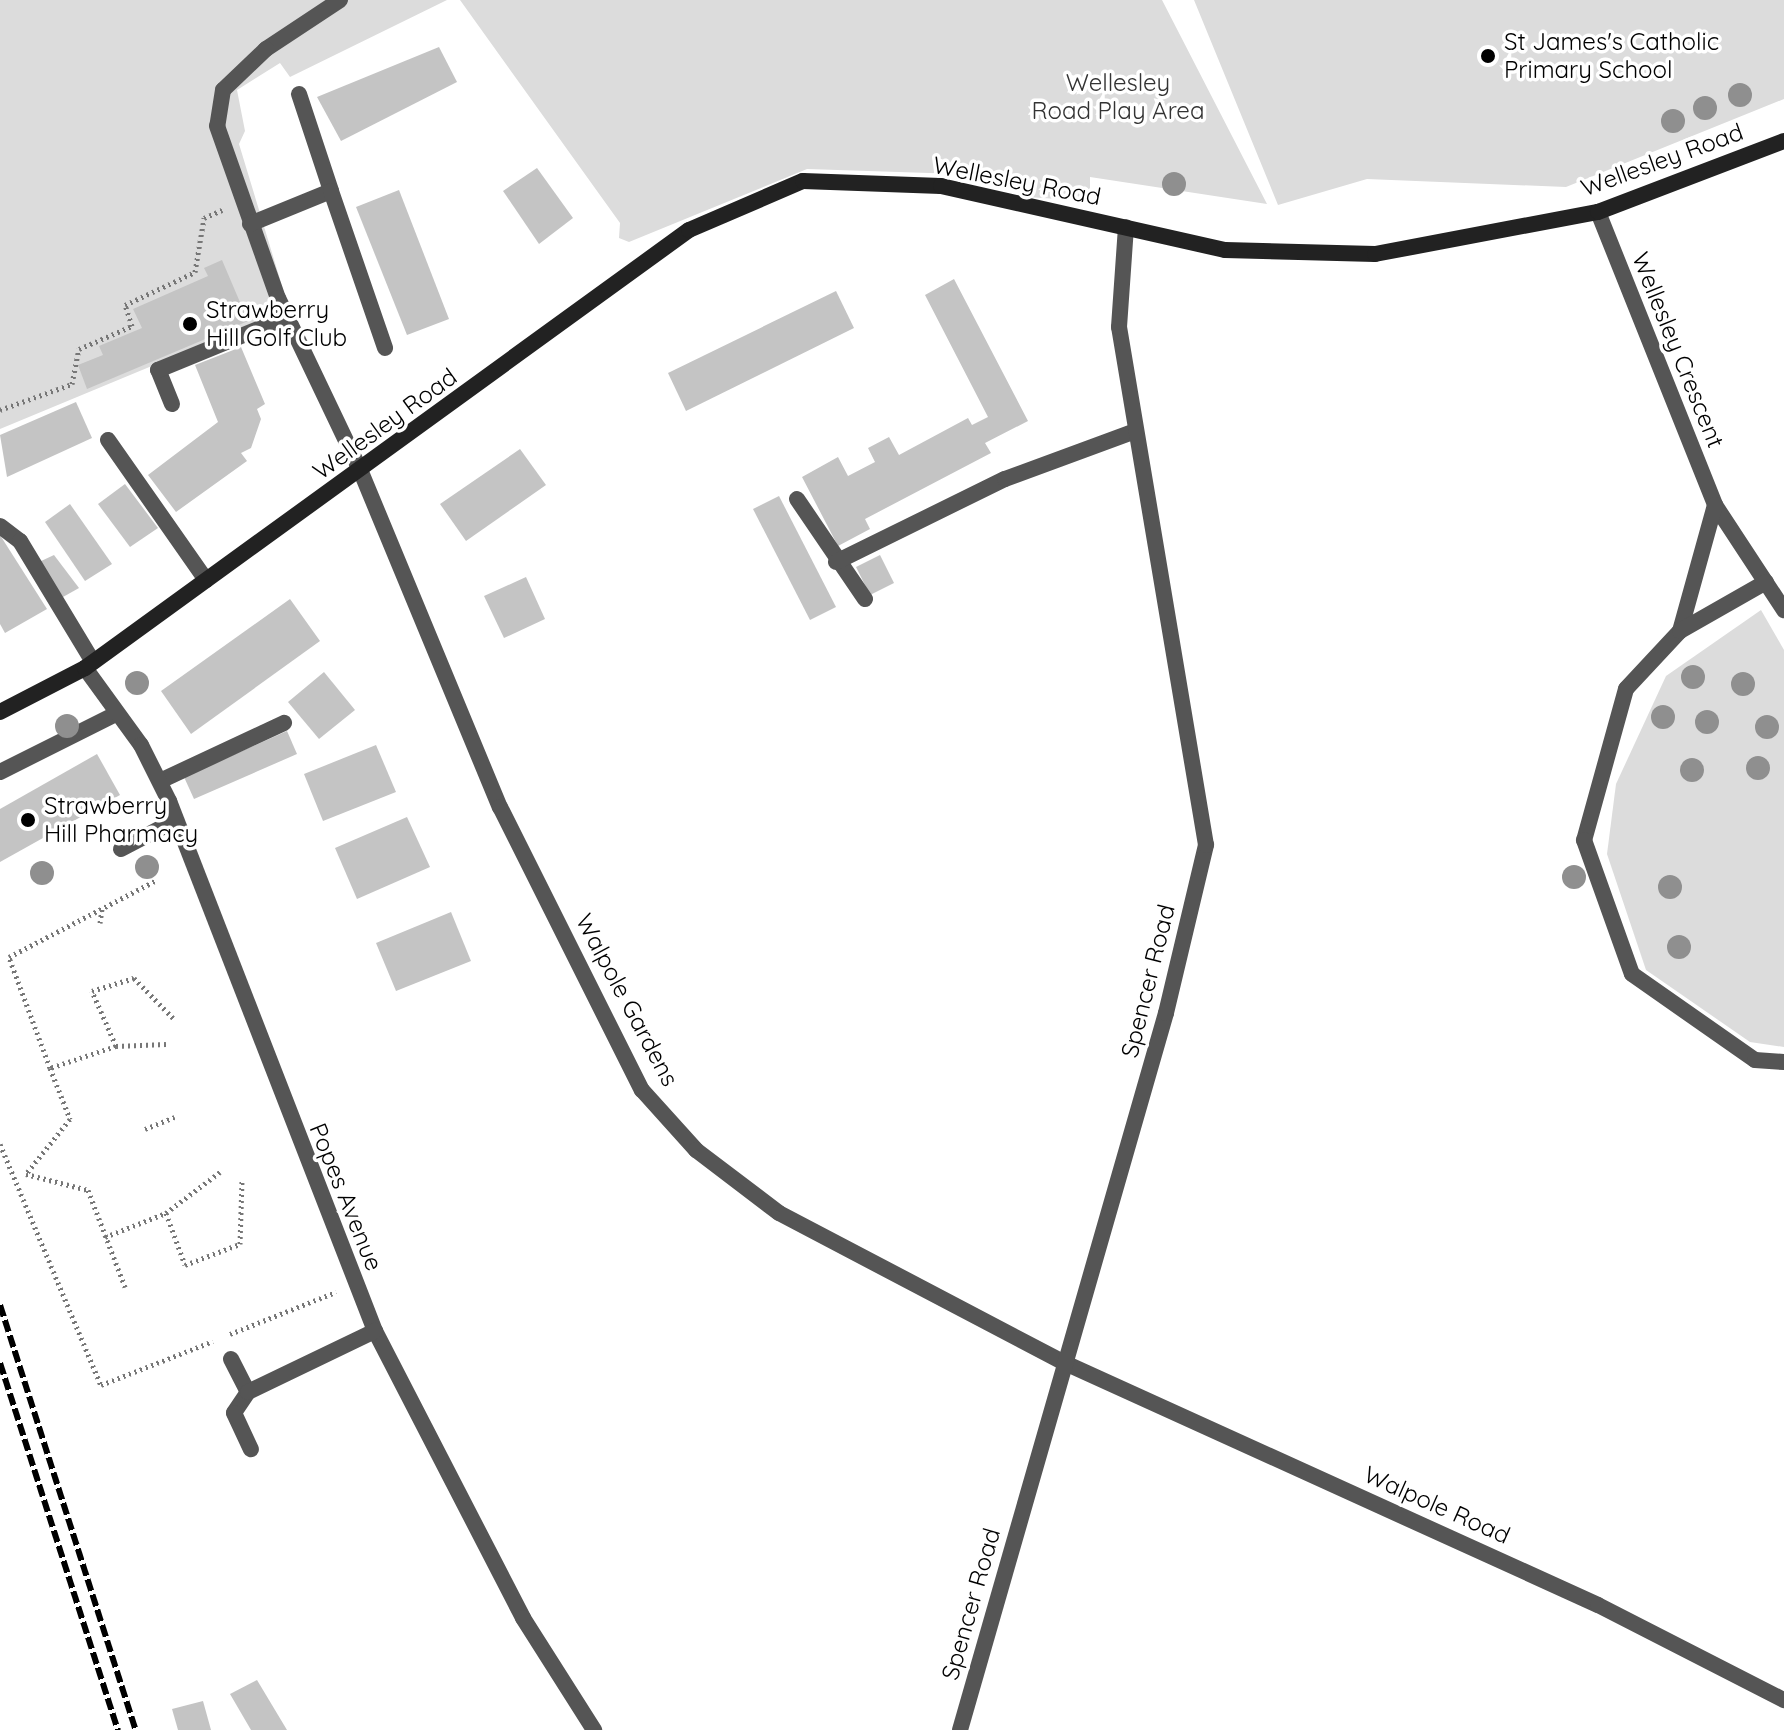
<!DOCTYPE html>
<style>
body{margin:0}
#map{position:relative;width:1784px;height:1730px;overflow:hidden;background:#fff;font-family:Quicksand,sans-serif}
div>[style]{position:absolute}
.green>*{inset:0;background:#dcdcdc}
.building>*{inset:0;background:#c4c4c4}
.path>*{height:5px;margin-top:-2.5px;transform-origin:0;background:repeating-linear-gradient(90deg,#777 0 2px,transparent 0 6px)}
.lane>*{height:16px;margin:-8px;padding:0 8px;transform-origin:8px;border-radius:8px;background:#555}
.street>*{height:16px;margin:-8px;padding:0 8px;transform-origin:8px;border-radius:8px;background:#555}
.secondary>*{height:16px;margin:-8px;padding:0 8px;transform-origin:8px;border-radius:8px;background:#222}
.rail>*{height:6px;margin-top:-3px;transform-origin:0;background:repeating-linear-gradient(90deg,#000 0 12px,transparent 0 16px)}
.trees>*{width:24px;height:24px;margin:-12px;border-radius:50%;background:#8f8f8f}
.dots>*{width:22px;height:22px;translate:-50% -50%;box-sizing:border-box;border:4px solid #fff;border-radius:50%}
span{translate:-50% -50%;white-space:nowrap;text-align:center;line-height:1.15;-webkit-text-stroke:7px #fff;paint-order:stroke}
.poi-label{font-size:24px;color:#000}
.left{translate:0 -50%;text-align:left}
.park-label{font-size:24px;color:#333}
.street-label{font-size:24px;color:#000}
</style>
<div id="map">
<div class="green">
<div style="clip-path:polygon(0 0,447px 0,290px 77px,280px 63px,237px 90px,245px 131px,239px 144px,289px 309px,0 429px)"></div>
<div style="clip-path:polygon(460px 0,1162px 0,1267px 204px,1090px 177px,1090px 201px,1027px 197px,990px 175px,807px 169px,629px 242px,619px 238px,620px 223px)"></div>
<div style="clip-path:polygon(1194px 0,1784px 0,1784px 99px,1566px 187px,1367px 179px,1278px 205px)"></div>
<div style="clip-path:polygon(1761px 610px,1784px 650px,1784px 1047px,1750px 1042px,1646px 970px,1607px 854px,1616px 784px,1666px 676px)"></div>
</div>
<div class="building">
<div style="clip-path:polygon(439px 47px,457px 82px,341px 141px,317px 97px)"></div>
<div style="clip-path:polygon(537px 168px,573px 218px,539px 244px,503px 191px)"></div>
<div style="clip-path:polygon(399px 190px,449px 319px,407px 335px,356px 207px)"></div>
<div style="clip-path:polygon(222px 260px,248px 321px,87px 389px,78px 365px,103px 355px,99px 346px,142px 328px,133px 309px,208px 276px,204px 268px)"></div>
<div style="clip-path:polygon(954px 279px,1028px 421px,985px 443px,991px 453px,865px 519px,870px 529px,838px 546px,802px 477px,838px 457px,848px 476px,875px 462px,868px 448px,889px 437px,899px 455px,968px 418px,972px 425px,988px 417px,925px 295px)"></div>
<div style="clip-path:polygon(836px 291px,854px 328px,686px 411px,668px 373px)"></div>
<div style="clip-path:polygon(241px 347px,265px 404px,257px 409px,261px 419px,251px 448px,241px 453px,247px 461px,176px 512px,148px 475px,218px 422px,195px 365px)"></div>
<div style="clip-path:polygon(76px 402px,92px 438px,7px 477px,0 435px)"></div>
<div style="clip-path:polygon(520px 449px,546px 485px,466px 541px,440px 504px)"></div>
<div style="clip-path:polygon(125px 484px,158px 528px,130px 547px,98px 504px)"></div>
<div style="clip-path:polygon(779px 496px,836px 607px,810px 620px,753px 509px)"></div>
<div style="clip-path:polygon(70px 504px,112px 564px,85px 581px,45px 522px)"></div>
<div style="clip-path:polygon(0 535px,47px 609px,5px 633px,0 624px)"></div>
<div style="clip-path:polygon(54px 555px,79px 588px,63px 597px,39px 562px)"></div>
<div style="clip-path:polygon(880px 555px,894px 583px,870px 595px,856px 567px)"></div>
<div style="clip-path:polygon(526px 577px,545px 619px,504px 638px,484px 596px)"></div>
<div style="clip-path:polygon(290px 599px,320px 641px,191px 734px,161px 691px)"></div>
<div style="clip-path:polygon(324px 672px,355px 710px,319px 739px,288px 702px)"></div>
<div style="clip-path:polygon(287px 731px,297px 754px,194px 799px,184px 777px)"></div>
<div style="clip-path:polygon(376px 745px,396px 792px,323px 821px,304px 774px)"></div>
<div style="clip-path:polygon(97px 754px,120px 795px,0 862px,0 809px)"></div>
<div style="clip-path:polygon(407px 817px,430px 867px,357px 899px,335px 848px)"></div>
<div style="clip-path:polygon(451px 912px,471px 961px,396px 991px,376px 943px)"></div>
<div style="clip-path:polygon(257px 1680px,287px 1730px,251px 1730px,230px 1694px)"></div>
<div style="clip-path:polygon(203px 1701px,211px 1730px,178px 1730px,172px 1709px)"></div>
</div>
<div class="path">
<div style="left:0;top:410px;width:77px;rotate:-19.9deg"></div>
<div style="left:72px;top:384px;width:36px;rotate:-79deg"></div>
<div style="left:79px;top:349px;width:58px;rotate:-23.5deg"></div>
<div style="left:132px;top:326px;width:22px;rotate:-108deg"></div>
<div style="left:125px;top:305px;width:77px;rotate:-25.2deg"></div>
<div style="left:195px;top:272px;width:55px;rotate:-80.5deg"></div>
<div style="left:204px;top:218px;width:20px;rotate:-24deg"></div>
<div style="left:100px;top:923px;width:14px;rotate:-82deg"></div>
<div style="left:166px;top:1044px;width:50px;rotate:177.7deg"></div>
<div style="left:116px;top:1046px;width:60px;rotate:-113.6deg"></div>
<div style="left:92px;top:991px;width:44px;rotate:-17.2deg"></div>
<div style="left:134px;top:978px;width:56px;rotate:45.7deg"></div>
<div style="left:116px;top:1046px;width:70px;rotate:161.6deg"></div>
<div style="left:50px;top:1068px;width:118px;rotate:-110.3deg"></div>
<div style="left:9px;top:957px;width:165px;rotate:-27.5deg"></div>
<div style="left:50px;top:1068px;width:55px;rotate:68.6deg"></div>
<div style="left:70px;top:1119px;width:70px;rotate:128.7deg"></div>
<div style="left:26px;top:1174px;width:64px;rotate:14.5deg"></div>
<div style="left:88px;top:1190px;width:104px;rotate:69.1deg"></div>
<div style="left:145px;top:1129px;width:32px;rotate:-22deg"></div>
<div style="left:0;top:1144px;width:261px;rotate:67.3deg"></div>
<div style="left:101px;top:1385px;width:120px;rotate:-21.4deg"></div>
<div style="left:220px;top:1172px;width:68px;rotate:142.8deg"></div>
<div style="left:166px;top:1213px;width:55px;rotate:69.9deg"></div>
<div style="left:185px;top:1265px;width:59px;rotate:-20.9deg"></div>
<div style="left:240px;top:1244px;width:63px;rotate:-88.2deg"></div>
<div style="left:105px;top:1237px;width:66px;rotate:-21.5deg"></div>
<div style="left:230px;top:1334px;width:114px;rotate:-21.6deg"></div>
</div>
<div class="lane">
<div style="left:340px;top:0;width:89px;rotate:146.5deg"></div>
<div style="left:266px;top:49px;width:59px;rotate:136.4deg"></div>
<div style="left:223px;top:90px;width:36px;rotate:99deg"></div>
<div style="left:217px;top:126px;width:182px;rotate:70.5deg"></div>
<div style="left:278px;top:298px;width:193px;rotate:64.5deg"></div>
<div style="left:299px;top:94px;width:102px;rotate:71.7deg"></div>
<div style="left:250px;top:224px;width:87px;rotate:-22.2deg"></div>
<div style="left:331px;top:191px;width:166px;rotate:71deg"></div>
<div style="left:172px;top:404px;width:37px;rotate:-112deg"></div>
<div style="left:158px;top:370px;width:139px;rotate:-22.3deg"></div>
<div style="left:797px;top:499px;width:121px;rotate:55.8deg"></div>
<div style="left:0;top:526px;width:25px;rotate:37deg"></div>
<div style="left:20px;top:541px;width:141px;rotate:58.9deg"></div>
<div style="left:836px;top:562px;width:188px;rotate:-26.2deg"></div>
<div style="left:1005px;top:479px;width:136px;rotate:-20.2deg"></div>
<div style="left:0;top:772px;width:127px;rotate:-26.6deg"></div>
<div style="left:160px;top:781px;width:137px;rotate:-25.1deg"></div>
<div style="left:121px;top:849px;width:62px;rotate:-27.8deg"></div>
</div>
<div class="street">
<div style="left:1598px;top:212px;width:315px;rotate:68.2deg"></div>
<div style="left:1715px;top:505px;width:126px;rotate:56.7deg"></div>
<div style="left:108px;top:440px;width:171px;rotate:55deg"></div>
<div style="left:361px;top:472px;width:363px;rotate:67.5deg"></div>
<div style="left:500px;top:807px;width:317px;rotate:63.4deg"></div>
<div style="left:642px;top:1090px;width:81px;rotate:48deg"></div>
<div style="left:696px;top:1150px;width:104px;rotate:37.2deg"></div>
<div style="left:779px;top:1213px;width:323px;rotate:27.7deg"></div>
<div style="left:1065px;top:1363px;width:585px;rotate:24.42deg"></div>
<div style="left:1598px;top:1605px;width:209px;rotate:27.1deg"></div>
<div style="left:1715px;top:505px;width:131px;rotate:105.5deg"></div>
<div style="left:1680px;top:631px;width:79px;rotate:133deg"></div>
<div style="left:1626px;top:689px;width:157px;rotate:105.5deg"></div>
<div style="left:1584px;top:840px;width:142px;rotate:70.3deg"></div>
<div style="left:1632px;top:974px;width:150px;rotate:35deg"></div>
<div style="left:1755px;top:1060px;width:29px;rotate:4deg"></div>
<div style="left:1680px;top:631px;width:99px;rotate:-29.7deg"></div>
<div style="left:85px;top:668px;width:95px;rotate:54deg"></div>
<div style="left:141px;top:745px;width:63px;rotate:63.4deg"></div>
<div style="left:169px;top:801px;width:569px;rotate:68.76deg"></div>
<div style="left:375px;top:1331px;width:323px;rotate:62.7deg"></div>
<div style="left:523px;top:1618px;width:133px;rotate:57.6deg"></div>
<div style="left:231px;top:1359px;width:37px;rotate:63deg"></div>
<div style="left:248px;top:1392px;width:25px;rotate:124deg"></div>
<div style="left:234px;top:1413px;width:40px;rotate:65deg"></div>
<div style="left:248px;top:1392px;width:141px;rotate:-25.7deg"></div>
<div style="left:960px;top:1730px;width:746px;rotate:-73.97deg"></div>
<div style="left:1166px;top:1013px;width:173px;rotate:-76.6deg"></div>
<div style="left:1206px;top:845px;width:525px;rotate:-99.53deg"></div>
<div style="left:1119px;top:327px;width:100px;rotate:-86deg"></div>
</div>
<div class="secondary">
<div style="left:0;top:712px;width:96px;rotate:-27.4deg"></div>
<div style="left:85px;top:668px;width:746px;rotate:-35.95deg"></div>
<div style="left:689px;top:230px;width:124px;rotate:-23.3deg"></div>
<div style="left:803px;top:181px;width:138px;rotate:2.1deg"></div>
<div style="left:941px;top:186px;width:291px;rotate:12.7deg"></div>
<div style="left:1225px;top:250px;width:150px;rotate:1.5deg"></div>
<div style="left:1375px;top:254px;width:227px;rotate:-10.7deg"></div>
<div style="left:1598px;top:212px;width:199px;rotate:-20.9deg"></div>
</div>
<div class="rail">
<div style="left:0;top:1305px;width:446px;rotate:72.3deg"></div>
<div style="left:0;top:1363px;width:386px;rotate:72.2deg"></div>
</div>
<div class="trees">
<div style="left:1740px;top:95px"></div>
<div style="left:1705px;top:108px"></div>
<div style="left:1673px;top:121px"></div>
<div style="left:1174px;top:184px"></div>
<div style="left:1693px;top:677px"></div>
<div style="left:137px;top:683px"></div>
<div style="left:1743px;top:684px"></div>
<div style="left:1663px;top:717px"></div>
<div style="left:1707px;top:722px"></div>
<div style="left:67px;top:726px"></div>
<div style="left:1767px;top:727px"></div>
<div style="left:1758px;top:768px"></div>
<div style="left:1692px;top:770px"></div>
<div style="left:147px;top:867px"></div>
<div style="left:42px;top:873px"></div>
<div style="left:1574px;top:877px"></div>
<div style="left:1670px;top:887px"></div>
<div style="left:1679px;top:947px"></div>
</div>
<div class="dots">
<div style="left:1488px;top:56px;background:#000"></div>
<div style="left:190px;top:324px;background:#000"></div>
<div style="left:28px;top:820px;background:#000"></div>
</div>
<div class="poi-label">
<span class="left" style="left:1504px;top:56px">St James's Catholic<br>Primary School</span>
<span class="left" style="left:206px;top:324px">Strawberry<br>Hill Golf Club</span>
<span class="left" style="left:44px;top:820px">Strawberry<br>Hill Pharmacy</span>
</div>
<div class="park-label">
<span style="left:1118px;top:97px">Wellesley<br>Road Play Area</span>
</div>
<div class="street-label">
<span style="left:1662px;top:160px;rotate:-20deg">Wellesley Road</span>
<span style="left:1017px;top:181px;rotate:11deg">Wellesley Road</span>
<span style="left:1678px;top:350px;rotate:68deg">Wellesley Crescent</span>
<span style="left:385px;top:424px;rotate:-36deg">Wellesley Road</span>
<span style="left:1148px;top:981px;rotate:-76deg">Spencer Road</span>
<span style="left:627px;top:1000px;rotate:62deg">Walpole Gardens</span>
<span style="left:346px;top:1197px;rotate:68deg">Popes Avenue</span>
<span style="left:1437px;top:1505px;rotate:24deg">Walpole Road</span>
<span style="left:971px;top:1604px;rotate:-74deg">Spencer Road</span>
</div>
</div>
